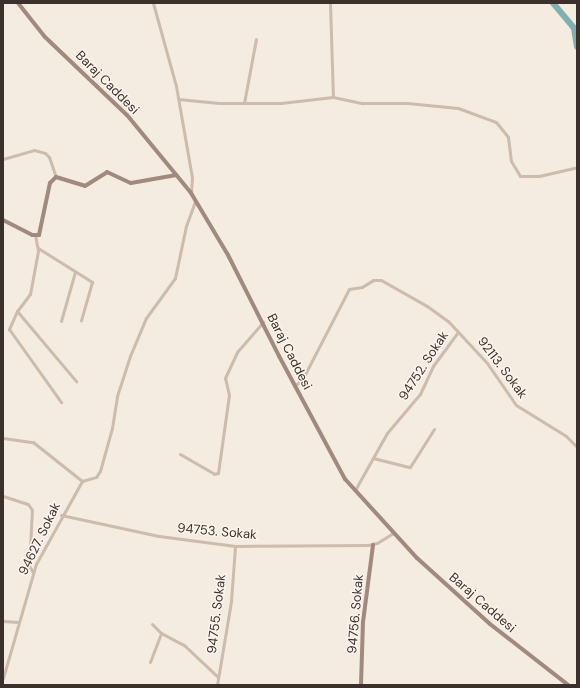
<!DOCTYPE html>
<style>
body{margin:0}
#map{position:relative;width:580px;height:688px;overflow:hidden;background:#f4ebe1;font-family:"DM Sans",sans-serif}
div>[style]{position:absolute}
.river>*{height:6px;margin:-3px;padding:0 3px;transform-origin:3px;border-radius:3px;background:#7fb0b2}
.street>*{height:3px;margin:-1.5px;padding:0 1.5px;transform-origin:1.5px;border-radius:1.5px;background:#cdbbac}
.secondary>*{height:4px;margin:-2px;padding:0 2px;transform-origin:2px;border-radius:2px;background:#a18a7d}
span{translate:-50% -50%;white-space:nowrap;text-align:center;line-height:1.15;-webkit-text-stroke:3px #fbf5ee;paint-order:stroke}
.street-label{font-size:13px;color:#3b302b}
.frame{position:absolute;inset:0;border:4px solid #3b302b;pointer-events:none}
</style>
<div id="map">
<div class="river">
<div style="left:553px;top:3px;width:33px;rotate:50deg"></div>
<div style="left:574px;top:28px;width:19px;rotate:81deg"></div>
</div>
<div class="street">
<div style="left:153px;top:3px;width:86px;rotate:74.5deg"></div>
<div style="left:176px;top:86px;width:93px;rotate:80.1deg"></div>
<div style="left:192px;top:178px;width:15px;rotate:94deg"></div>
<div style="left:330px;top:3px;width:94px;rotate:88.2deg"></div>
<div style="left:178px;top:99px;width:41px;rotate:5.6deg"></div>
<div style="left:219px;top:103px;width:62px"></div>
<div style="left:281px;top:103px;width:52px;rotate:-6.6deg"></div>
<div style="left:333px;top:97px;width:30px;rotate:12deg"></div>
<div style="left:362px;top:103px;width:45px"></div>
<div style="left:407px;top:103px;width:51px;rotate:5.6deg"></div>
<div style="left:458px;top:108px;width:40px;rotate:20.2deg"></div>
<div style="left:496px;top:122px;width:19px;rotate:51deg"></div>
<div style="left:508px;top:137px;width:24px;rotate:83deg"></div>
<div style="left:511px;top:161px;width:17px;rotate:59deg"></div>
<div style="left:520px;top:176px;width:19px"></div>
<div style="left:539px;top:176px;width:39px;rotate:-13deg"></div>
<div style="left:244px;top:103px;width:65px;rotate:-79.4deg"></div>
<div style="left:3px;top:159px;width:32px;rotate:-16deg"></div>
<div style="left:34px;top:150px;width:11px;rotate:15deg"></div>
<div style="left:45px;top:153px;width:6px;rotate:45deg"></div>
<div style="left:49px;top:157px;width:21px;rotate:71deg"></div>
<div style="left:35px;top:235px;width:16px;rotate:79deg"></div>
<div style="left:38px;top:251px;width:44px;rotate:100.5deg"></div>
<div style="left:30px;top:294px;width:21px;rotate:127deg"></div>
<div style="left:17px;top:311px;width:92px;rotate:49.9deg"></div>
<div style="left:38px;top:248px;width:64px;rotate:32.2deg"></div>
<div style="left:92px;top:282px;width:40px;rotate:106deg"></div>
<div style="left:17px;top:311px;width:20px;rotate:114deg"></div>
<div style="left:9px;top:329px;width:90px;rotate:54.5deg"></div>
<div style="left:61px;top:321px;width:51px;rotate:-74.1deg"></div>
<div style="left:294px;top:386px;width:10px;rotate:-37deg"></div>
<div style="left:302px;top:380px;width:102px;rotate:-62.7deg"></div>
<div style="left:349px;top:289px;width:13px;rotate:-9deg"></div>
<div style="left:362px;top:287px;width:13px;rotate:-32deg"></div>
<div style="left:373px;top:280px;width:8px"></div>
<div style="left:381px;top:280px;width:53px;rotate:29.5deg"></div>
<div style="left:427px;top:306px;width:26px;rotate:36deg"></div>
<div style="left:448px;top:321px;width:57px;rotate:47.1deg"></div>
<div style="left:487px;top:363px;width:51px;rotate:55.4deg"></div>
<div style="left:516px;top:405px;width:59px;rotate:31.8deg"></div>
<div style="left:566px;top:436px;width:16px;rotate:45deg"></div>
<div style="left:3px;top:438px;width:30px;rotate:8deg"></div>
<div style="left:33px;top:442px;width:63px;rotate:38.5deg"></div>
<div style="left:180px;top:454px;width:39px;rotate:30deg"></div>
<div style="left:214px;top:474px;width:4px;rotate:-14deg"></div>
<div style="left:218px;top:473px;width:79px;rotate:-82deg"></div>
<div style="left:229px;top:395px;width:17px;rotate:-103deg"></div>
<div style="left:225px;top:378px;width:29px;rotate:-65deg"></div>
<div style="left:237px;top:352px;width:40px;rotate:-49deg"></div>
<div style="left:373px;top:458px;width:38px;rotate:14deg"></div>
<div style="left:410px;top:467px;width:45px;rotate:-57.7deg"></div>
<div style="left:82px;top:481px;width:15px;rotate:-16deg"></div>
<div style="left:96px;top:477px;width:7px;rotate:-56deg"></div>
<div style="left:100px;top:471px;width:45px;rotate:-74.4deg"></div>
<div style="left:112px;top:428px;width:32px;rotate:-81deg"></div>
<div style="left:117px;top:396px;width:42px;rotate:-72deg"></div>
<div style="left:130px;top:356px;width:41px;rotate:-67.2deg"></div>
<div style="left:146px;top:318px;width:49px;rotate:-54.1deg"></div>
<div style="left:175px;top:278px;width:53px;rotate:-78.1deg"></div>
<div style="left:186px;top:226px;width:27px;rotate:-70deg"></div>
<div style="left:355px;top:490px;width:65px;rotate:-60.7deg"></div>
<div style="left:387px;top:433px;width:51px;rotate:-49.8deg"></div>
<div style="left:420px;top:394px;width:31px;rotate:-65deg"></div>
<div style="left:433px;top:366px;width:42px;rotate:-53.7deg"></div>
<div style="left:3px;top:496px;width:26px;rotate:18deg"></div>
<div style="left:28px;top:504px;width:7px;rotate:56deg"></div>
<div style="left:32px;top:510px;width:56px;rotate:93.1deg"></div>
<div style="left:29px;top:566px;width:7px;rotate:56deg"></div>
<div style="left:61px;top:515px;width:100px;rotate:12.1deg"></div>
<div style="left:159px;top:536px;width:77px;rotate:7.5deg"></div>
<div style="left:235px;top:546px;width:133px;rotate:-0.4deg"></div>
<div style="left:368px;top:545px;width:9px;rotate:-13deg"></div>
<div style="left:377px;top:543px;width:19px;rotate:-32deg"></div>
<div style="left:3px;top:621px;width:15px;rotate:4deg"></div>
<div style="left:152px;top:624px;width:13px;rotate:45deg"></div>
<div style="left:161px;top:633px;width:27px;rotate:28deg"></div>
<div style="left:185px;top:646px;width:45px;rotate:43.2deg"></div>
<div style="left:150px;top:662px;width:31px;rotate:-69deg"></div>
<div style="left:3px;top:678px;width:119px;rotate:-73.9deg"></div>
<div style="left:36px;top:564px;width:95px;rotate:-61deg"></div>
<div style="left:217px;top:685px;width:85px;rotate:-80.5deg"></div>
<div style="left:231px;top:601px;width:55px;rotate:-85.8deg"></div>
</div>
<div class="secondary">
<div style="left:18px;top:3px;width:43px;rotate:51.5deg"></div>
<div style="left:45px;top:37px;width:113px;rotate:43.6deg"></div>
<div style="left:127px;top:115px;width:101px;rotate:50.6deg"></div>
<div style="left:191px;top:193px;width:72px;rotate:59.2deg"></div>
<div style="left:228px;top:255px;width:113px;rotate:63.2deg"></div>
<div style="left:279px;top:356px;width:140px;rotate:61.8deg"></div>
<div style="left:345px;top:479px;width:107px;rotate:47.7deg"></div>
<div style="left:417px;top:558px;width:98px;rotate:42.1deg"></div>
<div style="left:490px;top:624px;width:99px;rotate:38deg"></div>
<div style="left:3px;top:220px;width:33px;rotate:27deg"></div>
<div style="left:32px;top:235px;width:7px"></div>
<div style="left:39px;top:235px;width:53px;rotate:-78.1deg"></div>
<div style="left:50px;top:183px;width:8px;rotate:-45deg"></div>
<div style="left:56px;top:177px;width:30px;rotate:17deg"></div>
<div style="left:85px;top:186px;width:26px;rotate:-32deg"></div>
<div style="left:107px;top:172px;width:26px;rotate:25deg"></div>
<div style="left:131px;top:183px;width:46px;rotate:-10.1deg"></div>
<div style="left:361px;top:685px;width:63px;rotate:-88.2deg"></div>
<div style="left:363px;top:622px;width:78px;rotate:-82.6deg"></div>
</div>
<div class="street-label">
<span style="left:107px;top:83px;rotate:45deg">Baraj Caddesi</span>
<span style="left:289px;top:352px;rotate:63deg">Baraj Caddesi</span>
<span style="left:424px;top:366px;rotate:-57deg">94752. Sokak</span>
<span style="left:502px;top:368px;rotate:53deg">92113. Sokak</span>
<span style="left:217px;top:532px;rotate:5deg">94753. Sokak</span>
<span style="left:40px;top:539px;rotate:-64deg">94627. Sokak</span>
<span style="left:482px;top:603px;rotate:41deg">Baraj Caddesi</span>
<span style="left:217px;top:614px;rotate:-83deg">94755. Sokak</span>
<span style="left:356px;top:614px;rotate:-85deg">94756. Sokak</span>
</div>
<div class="frame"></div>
</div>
